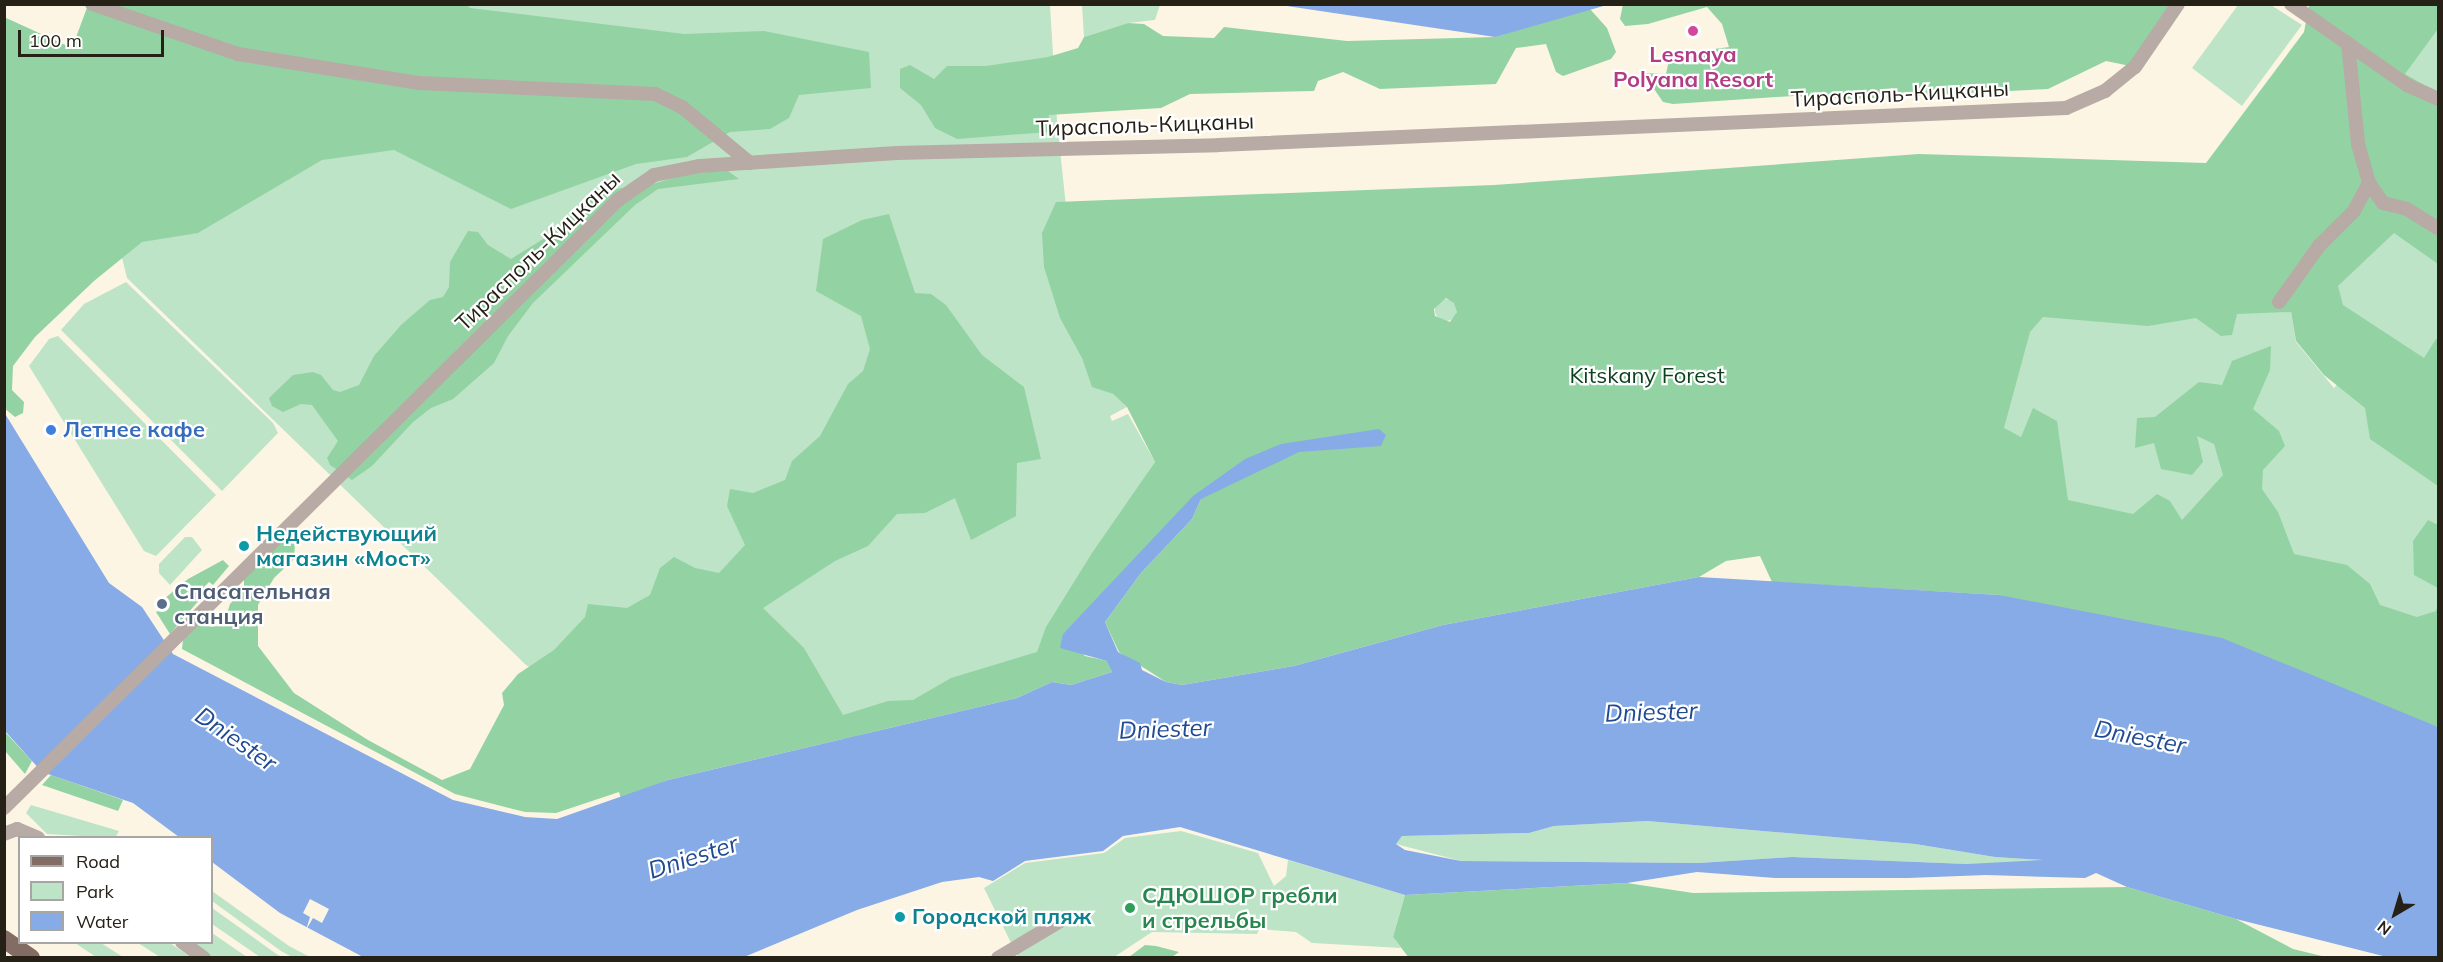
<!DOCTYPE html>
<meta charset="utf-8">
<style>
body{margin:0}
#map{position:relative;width:2443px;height:962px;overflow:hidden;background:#fdf5e4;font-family:Mulish,sans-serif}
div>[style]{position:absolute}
.green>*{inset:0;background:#bde4c6}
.round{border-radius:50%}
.forest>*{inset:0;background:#93d3a3}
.water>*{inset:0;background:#86abe6}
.pier>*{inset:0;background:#fdf5e4}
.minor>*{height:14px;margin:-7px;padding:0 7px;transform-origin:7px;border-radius:7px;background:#b8aaa5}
.major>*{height:18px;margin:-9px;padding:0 9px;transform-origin:9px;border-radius:9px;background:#836c63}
.dots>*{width:16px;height:16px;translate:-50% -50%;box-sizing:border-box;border:3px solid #fff;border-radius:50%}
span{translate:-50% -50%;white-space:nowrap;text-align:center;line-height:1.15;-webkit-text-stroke:4.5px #fff;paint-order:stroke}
.hotel-label{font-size:22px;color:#b23c85;font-weight:700}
.street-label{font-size:22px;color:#262117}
.park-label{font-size:22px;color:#0e3f1f}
.shop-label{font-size:22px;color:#366cbe;font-weight:700}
.left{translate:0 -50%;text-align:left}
.culture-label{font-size:22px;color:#0d838f;font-weight:700}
.service-label{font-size:22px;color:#4e5e75;font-weight:700}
.leisure-label{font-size:22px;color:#27864d;font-weight:700}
.water-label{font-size:24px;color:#204b91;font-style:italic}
.frame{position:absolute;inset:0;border:6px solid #262117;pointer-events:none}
.legend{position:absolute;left:18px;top:836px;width:195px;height:108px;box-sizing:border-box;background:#fff;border:2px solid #a8a6a2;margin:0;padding:8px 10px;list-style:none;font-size:18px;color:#262117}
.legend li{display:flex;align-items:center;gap:12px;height:30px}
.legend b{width:30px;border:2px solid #a8a6a2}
.north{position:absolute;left:2365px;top:884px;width:60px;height:60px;-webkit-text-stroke:4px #fff;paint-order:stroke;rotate:218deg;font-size:16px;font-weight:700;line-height:24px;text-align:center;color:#262117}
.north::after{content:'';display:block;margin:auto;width:21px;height:27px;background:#262117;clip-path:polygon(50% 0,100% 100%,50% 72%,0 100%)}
.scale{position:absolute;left:18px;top:30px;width:146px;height:27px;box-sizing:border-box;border:3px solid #262117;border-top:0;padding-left:8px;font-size:18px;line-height:21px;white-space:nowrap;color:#262117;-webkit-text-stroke:4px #fff;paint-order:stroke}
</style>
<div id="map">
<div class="green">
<div style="clip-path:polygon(144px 4px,1050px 5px,1057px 121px,1082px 358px,1097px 388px,1113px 394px,1127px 407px,1110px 416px,1112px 421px,1128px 414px,1155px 462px,1141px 483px,1193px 496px,1061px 648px,849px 740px,557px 682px,526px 665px,127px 278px,107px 197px)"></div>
<div style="clip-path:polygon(1082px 5px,1160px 5px,1155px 20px,1128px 23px,1084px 37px)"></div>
<div style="clip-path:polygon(2238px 5px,2271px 5px,2302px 25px,2242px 106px,2192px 68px)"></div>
<div style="clip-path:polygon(2438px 29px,2438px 93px,2404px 74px)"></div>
<div style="clip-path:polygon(2382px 223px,2438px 251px,2438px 616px,2433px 626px,2068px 504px,1979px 464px,2029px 311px,2291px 312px,2296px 342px,2334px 388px,2366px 354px,2305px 301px)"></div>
<div style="clip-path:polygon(126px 282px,273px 423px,278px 433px,222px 491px,61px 330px,84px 304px)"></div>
<div class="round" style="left:1435px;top:299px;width:22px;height:22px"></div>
<div style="clip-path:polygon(58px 336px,216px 495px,156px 556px,144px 551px,29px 366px,49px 339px)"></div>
<div style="clip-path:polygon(185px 537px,192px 537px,202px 550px,170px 585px,159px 573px,159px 564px)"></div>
<div style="clip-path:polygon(31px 805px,119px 831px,115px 838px,47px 834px,26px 813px)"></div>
<div style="clip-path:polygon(1647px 821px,1915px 844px,1995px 857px,2044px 860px,2039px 863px,1967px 864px,1792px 857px,1699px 863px,1461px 861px,1396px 844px,1402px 836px,1529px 833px,1554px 826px)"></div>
<div style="clip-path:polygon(1181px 831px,1258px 853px,1274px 886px,1286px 876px,1288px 860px,1405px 895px,1393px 937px,1401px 948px,1312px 943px,1296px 932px,1259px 929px,1257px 934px,1152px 932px,1114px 957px,1018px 957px,984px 888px,1025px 863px,1104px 853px,1125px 838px)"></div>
<div style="clip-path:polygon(212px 891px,289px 946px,310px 957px,292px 957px,281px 951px,212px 901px)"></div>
<div style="clip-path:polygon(212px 908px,278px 955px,283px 957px,260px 957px,212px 924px)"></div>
<div style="clip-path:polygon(212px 933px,247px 957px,210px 957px,189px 943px,212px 942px)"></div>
<div style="clip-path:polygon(75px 943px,101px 943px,123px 957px,96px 957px)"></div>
<div style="clip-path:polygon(138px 943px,170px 943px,189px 956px,160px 957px)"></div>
</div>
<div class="forest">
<div style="clip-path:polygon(1623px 4px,2178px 5px,2135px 67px,2106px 61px,2048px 89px,1853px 99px,1793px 96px,1673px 104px,1663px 102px,1643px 73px,1666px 74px,1670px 55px,1729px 47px,1722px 24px,1707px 7px,1648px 24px,1625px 26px,1620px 19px)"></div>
<div style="clip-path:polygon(88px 5px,467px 5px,470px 8px,684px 34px,764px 31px,869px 52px,871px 88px,799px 95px,789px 118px,770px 129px,730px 132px,687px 157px,636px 164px,511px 209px,394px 150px,322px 160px,198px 233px,142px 242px,94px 281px,35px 337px,13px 366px,12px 390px,24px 402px,23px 413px,15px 417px,4px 408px,4px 17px,72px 48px)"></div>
<div style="clip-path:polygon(evenodd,2309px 5px,2438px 5px,2438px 29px,2405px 74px,2438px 93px,2438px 264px,2394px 233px,2338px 286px,2343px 305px,2424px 358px,2436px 339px,2438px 340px,2438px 486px,2370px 439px,2365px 408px,2324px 375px,2296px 341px,2291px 312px,2237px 314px,2232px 335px,2221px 336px,2196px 318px,2148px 326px,2043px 317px,2030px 332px,2004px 428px,2021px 437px,2033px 408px,2057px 421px,2068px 500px,2133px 514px,2157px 494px,2170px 501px,2182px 520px,2223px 475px,2214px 444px,2197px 436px,2203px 462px,2192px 475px,2161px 469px,2154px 443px,2135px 448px,2137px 418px,2155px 417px,2199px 382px,2222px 385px,2232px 361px,2271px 346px,2270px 370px,2253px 409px,2279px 431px,2285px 446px,2263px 470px,2262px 489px,2278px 512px,2294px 554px,2347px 565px,2370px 584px,2380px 605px,2417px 617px,2436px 611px,2438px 604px,2438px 727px,1999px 595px,1772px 582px,1760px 556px,1726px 561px,1699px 577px,1443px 625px,1294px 666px,1182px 685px,1166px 682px,1119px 652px,1105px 622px,1141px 573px,1192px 519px,1201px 499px,1063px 634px,1085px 656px,1108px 661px,1112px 672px,1071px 685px,1052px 682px,1017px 698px,668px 780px,621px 799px,619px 792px,556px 813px,525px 812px,455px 794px,182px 649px,183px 639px,203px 621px,212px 627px,224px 623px,230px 604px,244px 589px,244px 578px,280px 541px,295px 544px,294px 559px,274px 578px,258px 605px,258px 646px,294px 693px,368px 740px,442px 780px,470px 769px,504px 705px,502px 693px,518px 674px,554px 650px,585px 617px,588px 604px,627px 608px,650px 595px,660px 568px,674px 557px,695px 568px,719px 573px,745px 545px,727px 506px,730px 489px,753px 493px,785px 480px,792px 461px,820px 436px,848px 384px,863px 371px,870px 349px,861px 316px,816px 291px,823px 239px,862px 220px,889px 214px,915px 293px,931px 294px,946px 305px,982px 355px,1024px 387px,1041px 459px,1017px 463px,1016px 516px,971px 540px,955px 498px,925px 513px,897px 514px,868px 546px,835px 561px,763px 608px,804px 648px,843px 715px,888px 701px,913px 700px,951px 678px,1037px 652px,1046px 627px,1092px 553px,1155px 462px,1127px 407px,1113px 394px,1092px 387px,1082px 358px,1060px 318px,1044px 267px,1042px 233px,1056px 202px,1494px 185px,1919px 154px,2206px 163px,2304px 32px,2309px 5px,1446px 298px,1454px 303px,1457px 312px,1450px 322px,1435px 316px,1434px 309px,1446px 298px)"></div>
<div style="clip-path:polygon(1590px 9px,1607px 28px,1616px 52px,1611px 59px,1563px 76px,1556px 72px,1546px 44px,1516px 48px,1496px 84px,1380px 89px,1343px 72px,1318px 81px,1314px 91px,1190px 94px,1161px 108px,1049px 115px,1048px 132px,957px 139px,935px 128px,921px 105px,900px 88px,900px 69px,910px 65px,934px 79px,947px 66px,986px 66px,1048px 57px,1078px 48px,1084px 37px,1128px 23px,1144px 24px,1163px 36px,1214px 38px,1224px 27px,1347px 41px,1494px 37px)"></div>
<div style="clip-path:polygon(728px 171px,739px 179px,658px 189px,635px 205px,533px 303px,508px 336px,494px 363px,453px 399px,431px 408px,413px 422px,372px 466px,352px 480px,330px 465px,327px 458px,338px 441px,312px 405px,301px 404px,283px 412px,272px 406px,269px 398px,293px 375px,313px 372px,321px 375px,333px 390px,340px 392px,359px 385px,374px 356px,401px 325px,430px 300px,443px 297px,449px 287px,450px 262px,468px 231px,478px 232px,488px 245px,511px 259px,548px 236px,599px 191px,653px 184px,689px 173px)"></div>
<div style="clip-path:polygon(2428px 520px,2438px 525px,2438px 588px,2414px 575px,2413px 541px)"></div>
<div style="clip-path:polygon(223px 560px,229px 566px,213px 585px,209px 582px,204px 587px,207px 591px,170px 634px,156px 612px,165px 608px,164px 599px,188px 579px)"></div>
<div style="clip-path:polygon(4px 731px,32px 761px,25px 774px,5px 751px)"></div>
<div style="clip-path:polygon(51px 775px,123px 800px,118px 811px,42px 785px)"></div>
<div style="clip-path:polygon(1627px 883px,1693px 893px,2127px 887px,2236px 919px,2293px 949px,2326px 957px,1409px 958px,1393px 937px,1405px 895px)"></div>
<div style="clip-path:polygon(1145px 945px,1156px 946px,1179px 952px,1172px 957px,1129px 957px)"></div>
</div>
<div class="water">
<div style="clip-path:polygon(1280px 5px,1607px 5px,1495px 37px)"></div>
<div style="clip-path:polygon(evenodd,4px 412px,109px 583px,142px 607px,173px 654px,453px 800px,525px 817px,557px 819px,668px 780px,1017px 698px,1052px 682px,1071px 685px,1112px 672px,1107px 661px,1060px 648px,1063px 634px,1193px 496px,1245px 459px,1281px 444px,1379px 429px,1386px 435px,1381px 446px,1299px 452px,1201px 499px,1192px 519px,1141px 573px,1105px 622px,1118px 652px,1140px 663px,1142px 670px,1166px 682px,1182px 685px,1294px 666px,1443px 625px,1699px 577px,1999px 595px,2222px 638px,2438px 727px,2438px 957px,2387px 957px,2236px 919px,2127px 887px,2096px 873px,2085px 878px,1986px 875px,1908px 878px,1775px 878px,1697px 872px,1627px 883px,1405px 895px,1180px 827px,1123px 836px,1103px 851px,1025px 861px,993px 881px,979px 877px,942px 882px,857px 910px,744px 957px,363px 957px,280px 913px,212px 862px,212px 838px,179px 837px,133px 803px,42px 772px,5px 731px,4px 412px,1647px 821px,1915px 844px,1995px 857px,2043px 860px,1967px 864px,1792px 857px,1699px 863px,1461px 861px,1405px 850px,1396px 844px,1402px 836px,1529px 833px,1554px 826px,1647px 821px)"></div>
</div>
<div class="pier">
<div style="clip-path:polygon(310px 899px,329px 909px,322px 923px,313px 918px,306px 930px,310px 917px,303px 913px)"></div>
</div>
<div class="minor">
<div style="left:92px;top:4px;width:154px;rotate:18.9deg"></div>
<div style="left:238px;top:54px;width:184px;rotate:9.1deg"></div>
<div style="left:420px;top:83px;width:235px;rotate:2.7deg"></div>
<div style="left:655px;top:94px;width:30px;rotate:26deg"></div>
<div style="left:682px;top:107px;width:88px;rotate:39.5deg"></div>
<div style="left:2291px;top:4px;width:141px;rotate:34.9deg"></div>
<div style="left:2407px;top:85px;width:34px;rotate:24deg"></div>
<div style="left:2348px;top:43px;width:101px;rotate:84.3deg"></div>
<div style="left:2358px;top:144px;width:41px;rotate:74.2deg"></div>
<div style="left:2369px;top:183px;width:24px;rotate:55deg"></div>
<div style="left:2383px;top:203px;width:25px;rotate:14deg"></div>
<div style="left:2407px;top:209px;width:36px;rotate:32deg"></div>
<div style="left:2279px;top:302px;width:69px;rotate:-54.5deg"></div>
<div style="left:2319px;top:246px;width:49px;rotate:-45deg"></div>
<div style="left:2354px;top:211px;width:32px;rotate:-62deg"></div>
<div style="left:4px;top:808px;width:864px;rotate:-44.72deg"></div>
<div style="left:618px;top:200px;width:44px;rotate:-34.8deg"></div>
<div style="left:654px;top:175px;width:47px;rotate:-11.1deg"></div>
<div style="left:700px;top:166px;width:197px;rotate:-3.8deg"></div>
<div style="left:897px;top:153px;width:321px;rotate:-1.4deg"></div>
<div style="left:1218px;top:145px;width:849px;rotate:-2.5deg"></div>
<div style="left:2066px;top:108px;width:43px;rotate:-23.6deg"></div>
<div style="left:2105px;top:91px;width:38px;rotate:-39deg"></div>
<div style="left:2135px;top:67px;width:76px;rotate:-55.7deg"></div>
<div style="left:4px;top:834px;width:14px;rotate:-21deg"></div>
<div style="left:17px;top:829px;width:23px;rotate:23deg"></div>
<div style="left:182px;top:942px;width:27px;rotate:36deg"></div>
<div style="left:998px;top:958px;width:72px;rotate:-30.8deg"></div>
</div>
<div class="major">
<div style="left:4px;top:939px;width:33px;rotate:35deg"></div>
</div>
<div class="dots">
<div style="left:1693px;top:31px;background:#d1479c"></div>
<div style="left:51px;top:430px;background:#3f7fe0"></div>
<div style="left:244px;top:546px;background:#0f9aa8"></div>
<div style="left:162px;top:604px;background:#5c6f8a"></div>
<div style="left:1130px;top:908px;background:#2e9e5b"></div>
<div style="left:900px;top:917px;background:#0f9aa8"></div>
</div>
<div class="hotel-label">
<span style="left:1693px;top:67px">Lesnaya<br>Polyana Resort</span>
</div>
<div class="street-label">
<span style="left:1900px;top:94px;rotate:-3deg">Тирасполь-Кицканы</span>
<span style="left:1145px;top:125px;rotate:-2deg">Тирасполь-Кицканы</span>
<span style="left:538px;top:251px;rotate:-44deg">Тирасполь-Кицканы</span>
</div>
<div class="park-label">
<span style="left:1647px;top:376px">Kitskany Forest</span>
</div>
<div class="shop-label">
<span class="left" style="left:63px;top:430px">Летнее кафе</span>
</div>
<div class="culture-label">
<span class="left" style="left:256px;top:546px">Недействующий<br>магазин «Мост»</span>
<span class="left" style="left:912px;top:917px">Городской пляж</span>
</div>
<div class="service-label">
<span class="left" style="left:174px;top:604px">Спасательная<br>станция</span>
</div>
<div class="leisure-label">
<span class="left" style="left:1142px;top:908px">СДЮШОР гребли<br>и стрельбы</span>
</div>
<div class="water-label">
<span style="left:1651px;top:712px;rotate:-2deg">Dniester</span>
<span style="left:1165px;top:729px;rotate:-2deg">Dniester</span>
<span style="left:2140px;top:737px;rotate:11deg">Dniester</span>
<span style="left:236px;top:739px;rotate:35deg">Dniester</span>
<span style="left:693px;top:857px;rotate:-18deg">Dniester</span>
</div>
<div class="frame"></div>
<ul class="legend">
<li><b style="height:8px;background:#836c63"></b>Road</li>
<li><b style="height:16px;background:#bde4c6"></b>Park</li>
<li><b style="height:16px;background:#86abe6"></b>Water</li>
</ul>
<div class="north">N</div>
<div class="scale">100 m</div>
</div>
